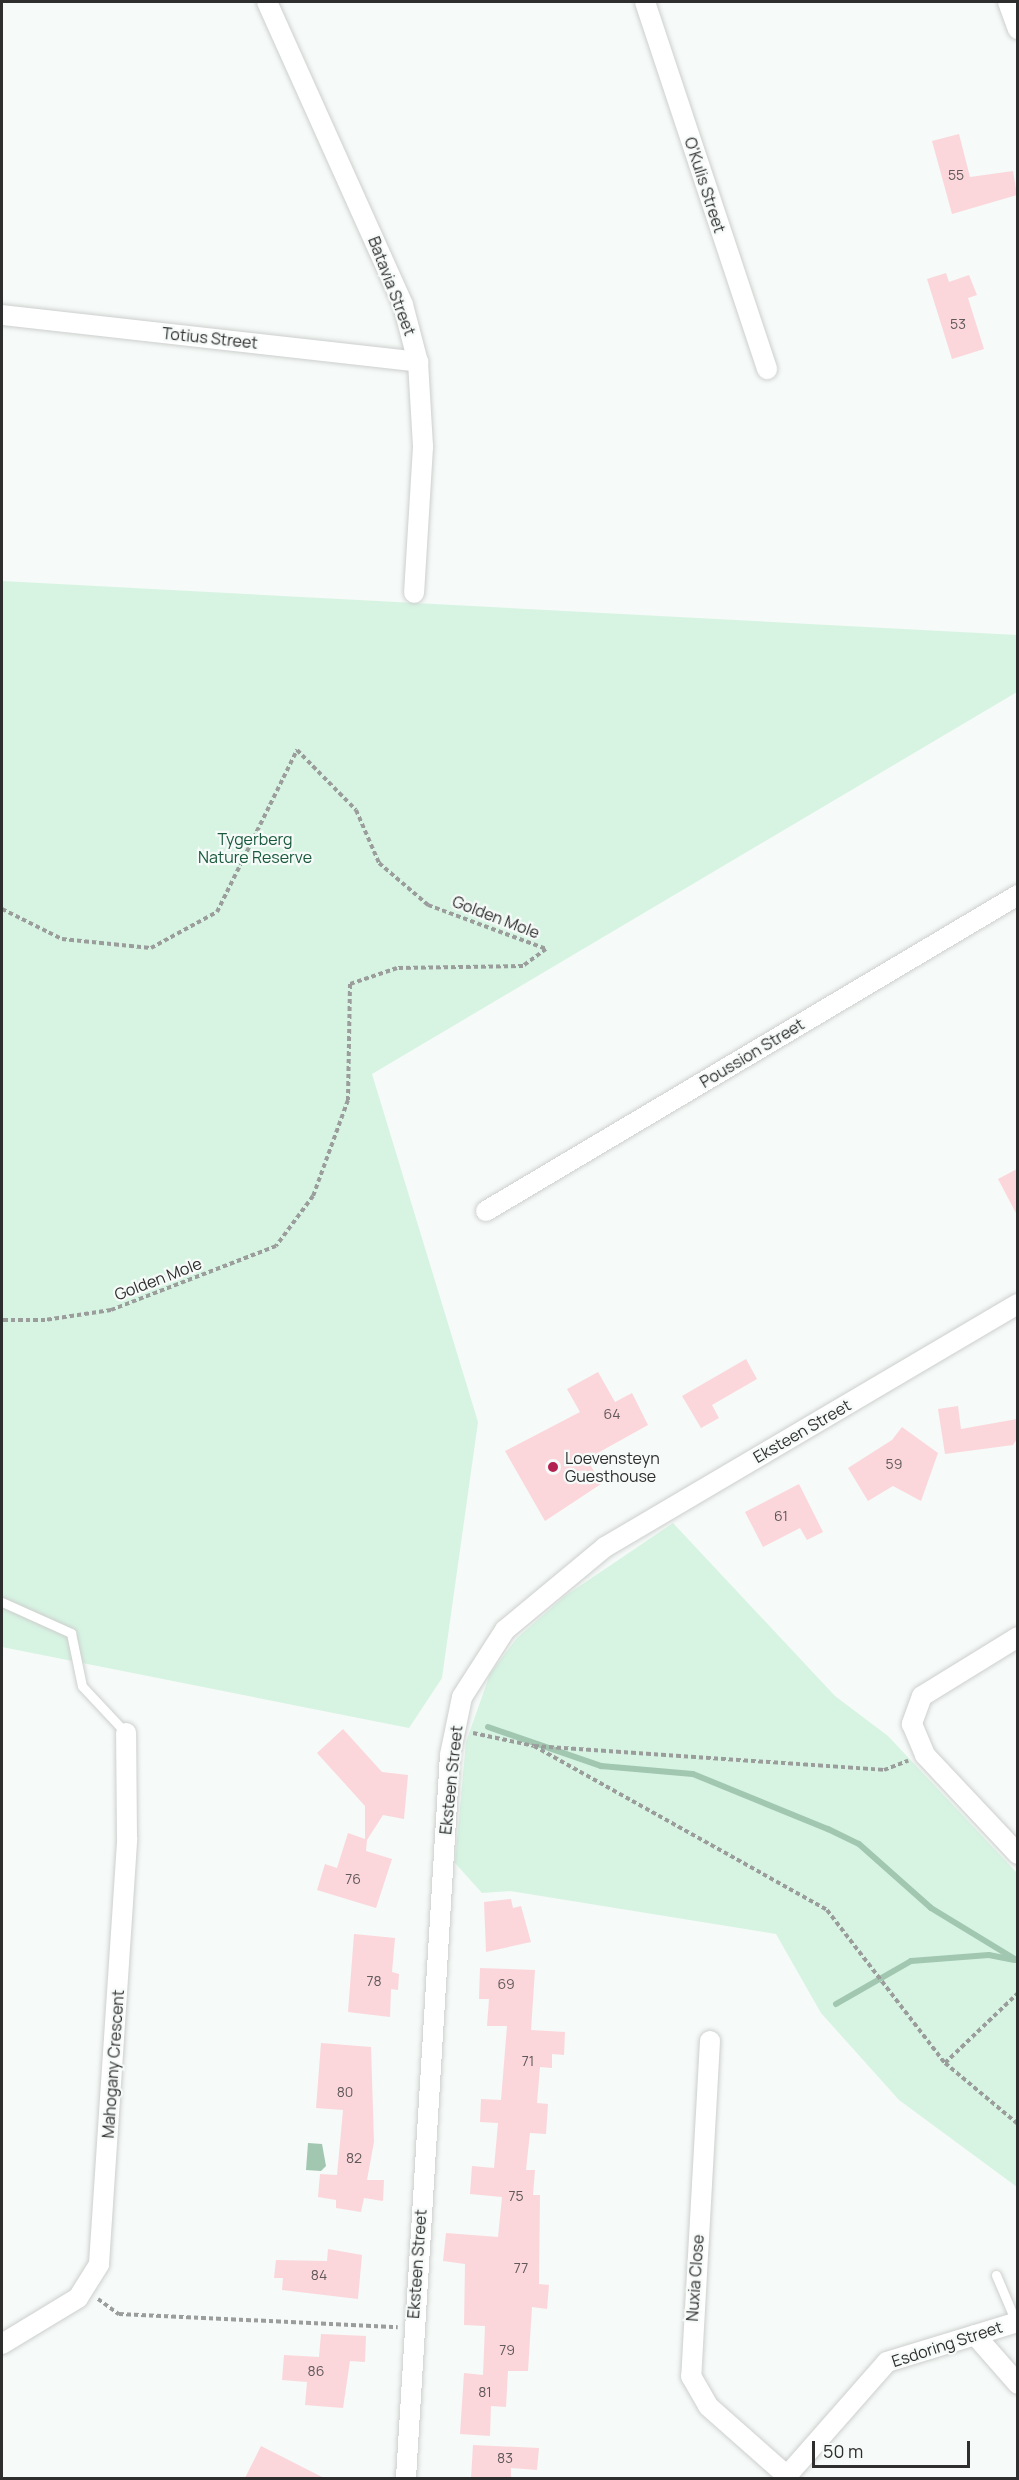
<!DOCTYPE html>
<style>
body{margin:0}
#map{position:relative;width:1019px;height:2480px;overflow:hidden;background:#f6faf8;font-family:Manrope,sans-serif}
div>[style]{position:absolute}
.green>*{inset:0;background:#d7f4e3}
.water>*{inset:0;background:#a1c7b1}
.stream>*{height:6px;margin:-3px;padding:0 3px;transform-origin:3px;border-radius:3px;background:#a1c7b1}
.building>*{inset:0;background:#fbd7dc}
.path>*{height:4px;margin-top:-2px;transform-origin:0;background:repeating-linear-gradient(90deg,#9a9d9b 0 4.5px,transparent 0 7.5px)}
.roads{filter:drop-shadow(0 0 2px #cccfcd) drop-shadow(0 0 2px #cccfcd)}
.lane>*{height:9px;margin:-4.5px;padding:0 4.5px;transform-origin:4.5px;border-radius:4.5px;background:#fff}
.street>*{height:20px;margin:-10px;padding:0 10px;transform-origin:10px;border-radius:10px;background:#fff}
.dots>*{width:16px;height:16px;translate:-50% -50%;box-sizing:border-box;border:3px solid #f6faf8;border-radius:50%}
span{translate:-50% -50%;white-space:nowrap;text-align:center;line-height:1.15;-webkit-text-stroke:4.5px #f6faf8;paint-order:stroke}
.number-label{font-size:14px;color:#605859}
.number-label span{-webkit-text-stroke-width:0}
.street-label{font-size:16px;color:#2d2e2d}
.park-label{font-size:16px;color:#195a3d}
.poi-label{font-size:16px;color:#2d2e2d}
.left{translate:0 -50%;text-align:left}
.frame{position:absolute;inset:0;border:3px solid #2d2e2d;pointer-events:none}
.scale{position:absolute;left:812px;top:2441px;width:158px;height:27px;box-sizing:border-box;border:3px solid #2d2e2d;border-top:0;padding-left:8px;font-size:18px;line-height:21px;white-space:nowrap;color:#2d2e2d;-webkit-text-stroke:4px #f6faf8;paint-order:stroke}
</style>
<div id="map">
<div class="green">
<div style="clip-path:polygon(2px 581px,1017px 635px,1017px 692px,372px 1074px,478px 1422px,442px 1678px,409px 1728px,2px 1647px)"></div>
<div style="clip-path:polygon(673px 1523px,835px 1696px,888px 1736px,1017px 1873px,1017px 2187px,899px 2100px,821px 2013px,776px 1934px,510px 1891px,482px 1893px,455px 1863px,466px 1742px,490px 1674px,517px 1638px,565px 1596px)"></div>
</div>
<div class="water">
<div style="clip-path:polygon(308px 2143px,322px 2144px,326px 2166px,321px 2171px,306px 2170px)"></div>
</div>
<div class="stream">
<div style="left:488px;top:1727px;width:120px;rotate:19deg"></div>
<div style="left:601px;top:1766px;width:92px;rotate:5deg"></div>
<div style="left:693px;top:1774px;width:146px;rotate:22.2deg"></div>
<div style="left:828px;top:1829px;width:34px;rotate:26deg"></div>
<div style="left:859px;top:1844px;width:96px;rotate:41.6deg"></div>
<div style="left:931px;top:1908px;width:102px;rotate:31.3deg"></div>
<div style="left:836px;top:2004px;width:86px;rotate:-29.8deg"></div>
<div style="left:911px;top:1961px;width:78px;rotate:-4.4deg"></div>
<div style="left:989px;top:1955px;width:26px;rotate:11deg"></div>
</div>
<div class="building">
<div style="clip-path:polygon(959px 134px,970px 177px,1013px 171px,1017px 195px,952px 214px,932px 141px)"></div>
<div style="clip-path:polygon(946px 273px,949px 282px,969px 275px,977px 295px,968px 298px,984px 349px,952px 359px,927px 279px)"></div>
<div style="clip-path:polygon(1017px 1169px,1017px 1215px,998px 1179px)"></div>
<div style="clip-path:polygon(746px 1359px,757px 1379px,712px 1405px,719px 1418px,701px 1428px,682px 1396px)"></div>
<div style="clip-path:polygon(598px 1372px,615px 1402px,632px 1393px,648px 1425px,587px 1459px,601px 1484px,545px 1521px,505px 1451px,580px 1412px,567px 1389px)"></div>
<div style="clip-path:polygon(958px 1406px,961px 1429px,1017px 1419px,1017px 1439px,1013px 1445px,945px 1454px,938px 1409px)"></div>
<div style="clip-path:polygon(902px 1427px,938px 1453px,921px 1501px,893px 1486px,868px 1501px,848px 1468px,892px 1440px)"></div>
<div style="clip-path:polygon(799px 1484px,823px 1532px,807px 1540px,800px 1528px,763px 1547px,745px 1512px)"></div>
<div style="clip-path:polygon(343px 1729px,382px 1772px,408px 1775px,404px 1819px,383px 1815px,367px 1840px,366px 1851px,392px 1859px,376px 1908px,317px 1890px,325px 1864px,337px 1868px,348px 1833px,365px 1839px,365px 1806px,317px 1753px)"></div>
<div style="clip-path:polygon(511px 1899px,513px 1908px,521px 1906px,531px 1942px,486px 1952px,484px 1902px)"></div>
<div style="clip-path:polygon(354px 1934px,395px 1938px,392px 1972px,399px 1974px,398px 1990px,391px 1989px,390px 2017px,348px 2012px)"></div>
<div style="clip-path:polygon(480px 1968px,535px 1970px,531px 2030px,565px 2032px,564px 2055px,552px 2054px,552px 2068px,540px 2067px,537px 2103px,548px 2104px,546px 2134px,530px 2133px,526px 2170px,535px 2170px,533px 2195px,540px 2195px,539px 2284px,549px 2285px,547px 2309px,532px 2307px,528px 2371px,508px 2371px,506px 2407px,491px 2406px,490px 2436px,460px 2434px,464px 2373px,483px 2375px,485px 2326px,464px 2325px,465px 2264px,443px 2261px,446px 2233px,498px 2237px,502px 2197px,470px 2194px,472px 2166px,494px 2168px,498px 2123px,480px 2122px,481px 2099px,501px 2100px,507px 2026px,487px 2026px,489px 1999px,479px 1999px)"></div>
<div style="clip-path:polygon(321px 2043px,371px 2047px,374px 2142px,367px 2180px,384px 2180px,383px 2201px,364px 2198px,361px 2212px,336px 2208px,336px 2200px,318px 2197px,320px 2174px,337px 2175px,343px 2110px,316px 2108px)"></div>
<div style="clip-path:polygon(328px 2249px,362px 2255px,358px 2299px,282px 2290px,283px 2278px,274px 2278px,276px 2260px,327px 2261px)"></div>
<div style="clip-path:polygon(321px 2334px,366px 2336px,365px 2362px,350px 2361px,343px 2408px,305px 2405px,307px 2382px,282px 2380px,284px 2355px,319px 2357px)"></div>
<div style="clip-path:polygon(473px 2445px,539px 2448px,537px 2470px,511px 2468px,511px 2478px,471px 2478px)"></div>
<div style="clip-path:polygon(261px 2446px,324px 2478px,245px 2478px)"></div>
</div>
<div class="path">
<div style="left:2px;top:909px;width:67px;rotate:26.6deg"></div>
<div style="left:62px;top:939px;width:89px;rotate:5.8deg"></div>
<div style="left:151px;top:948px;width:75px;rotate:-28.6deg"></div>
<div style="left:217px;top:912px;width:181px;rotate:-63.7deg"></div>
<div style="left:297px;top:750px;width:84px;rotate:45.5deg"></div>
<div style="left:356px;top:810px;width:58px;rotate:66.5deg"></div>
<div style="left:379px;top:863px;width:65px;rotate:40.6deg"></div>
<div style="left:428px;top:905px;width:126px;rotate:20.4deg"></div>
<div style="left:546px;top:949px;width:29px;rotate:144deg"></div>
<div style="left:523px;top:966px;width:126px;rotate:179.1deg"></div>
<div style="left:397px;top:968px;width:50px;rotate:161.2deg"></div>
<div style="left:350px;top:984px;width:116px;rotate:91deg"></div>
<div style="left:348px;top:1100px;width:102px;rotate:110deg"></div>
<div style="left:313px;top:1196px;width:62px;rotate:126.5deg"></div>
<div style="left:276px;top:1246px;width:177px;rotate:158.8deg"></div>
<div style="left:111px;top:1310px;width:67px;rotate:171.4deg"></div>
<div style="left:45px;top:1320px;width:43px;rotate:180deg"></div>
<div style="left:473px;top:1733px;width:62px;rotate:12deg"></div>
<div style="left:534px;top:1746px;width:351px;rotate:3.9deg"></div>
<div style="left:884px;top:1770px;width:26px;rotate:-21deg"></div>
<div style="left:534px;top:1746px;width:336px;rotate:29.2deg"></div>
<div style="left:827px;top:1910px;width:193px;rotate:52.4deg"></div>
<div style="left:945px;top:2063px;width:95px;rotate:39.9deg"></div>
<div style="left:945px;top:2063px;width:101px;rotate:-43.8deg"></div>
<div style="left:98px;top:2299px;width:26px;rotate:36deg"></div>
<div style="left:119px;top:2314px;width:279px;rotate:2.7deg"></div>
</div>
<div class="roads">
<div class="lane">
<div style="left:2px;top:1602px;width:76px;rotate:24.2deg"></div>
<div style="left:71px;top:1633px;width:54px;rotate:78.3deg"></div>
<div style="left:82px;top:1686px;width:64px;rotate:46.9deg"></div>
<div style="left:996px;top:2275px;width:51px;rotate:66.9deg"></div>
</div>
<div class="street">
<div style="left:267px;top:2px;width:332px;rotate:65.8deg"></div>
<div style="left:403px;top:305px;width:59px;rotate:75.3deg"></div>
<div style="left:418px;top:362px;width:85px;rotate:86.6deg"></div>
<div style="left:423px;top:447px;width:146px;rotate:93.5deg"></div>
<div style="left:645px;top:2px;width:387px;rotate:71.6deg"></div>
<div style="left:1008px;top:2px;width:29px;rotate:70deg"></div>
<div style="left:2px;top:315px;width:419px;rotate:6.4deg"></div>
<div style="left:486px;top:1211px;width:619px;rotate:-30.71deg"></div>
<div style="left:1018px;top:1637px;width:113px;rotate:148.4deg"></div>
<div style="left:922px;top:1696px;width:30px;rotate:110deg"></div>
<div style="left:912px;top:1724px;width:34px;rotate:67deg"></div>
<div style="left:925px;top:1755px;width:136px;rotate:46.8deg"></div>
<div style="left:710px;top:2041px;width:336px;rotate:93.2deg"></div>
<div style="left:691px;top:2376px;width:34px;rotate:60deg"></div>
<div style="left:708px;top:2406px;width:106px;rotate:41.5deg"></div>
<div style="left:975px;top:2335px;width:65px;rotate:48.7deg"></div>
<div style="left:2px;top:2344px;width:89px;rotate:-31.2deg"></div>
<div style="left:78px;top:2298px;width:40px;rotate:-58deg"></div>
<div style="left:99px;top:2264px;width:427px;rotate:-86.2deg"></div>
<div style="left:127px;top:1838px;width:105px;rotate:-90.5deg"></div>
<div style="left:406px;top:2478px;width:724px;rotate:-86.52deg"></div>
<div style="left:450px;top:1755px;width:59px;rotate:-78.3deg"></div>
<div style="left:462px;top:1697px;width:80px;rotate:-57.3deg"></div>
<div style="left:505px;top:1630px;width:130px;rotate:-39.7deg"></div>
<div style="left:605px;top:1547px;width:479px;rotate:-30.5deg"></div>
<div style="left:785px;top:2478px;width:154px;rotate:-48.7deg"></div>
<div style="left:887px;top:2362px;width:137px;rotate:-17deg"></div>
</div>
</div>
<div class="dots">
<div style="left:553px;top:1467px;background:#b2214f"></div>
</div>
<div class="number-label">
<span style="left:956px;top:175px">55</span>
<span style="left:958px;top:324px">53</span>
<span style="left:612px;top:1414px">64</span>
<span style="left:894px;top:1464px">59</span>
<span style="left:781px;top:1516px">61</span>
<span style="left:353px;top:1879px">76</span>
<span style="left:374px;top:1981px">78</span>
<span style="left:506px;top:1984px">69</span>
<span style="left:528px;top:2061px">71</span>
<span style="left:345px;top:2092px">80</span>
<span style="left:354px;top:2158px">82</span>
<span style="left:516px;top:2196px">75</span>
<span style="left:521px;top:2268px">77</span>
<span style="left:319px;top:2275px">84</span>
<span style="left:507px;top:2350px">79</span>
<span style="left:316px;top:2371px">86</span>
<span style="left:485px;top:2392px">81</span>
<span style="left:505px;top:2458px">83</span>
</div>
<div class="street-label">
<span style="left:705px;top:185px;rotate:72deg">O'Kulis Street</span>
<span style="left:392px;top:286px;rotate:69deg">Batavia Street</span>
<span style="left:210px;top:338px;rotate:6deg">Totius Street</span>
<span style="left:496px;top:917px;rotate:21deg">Golden Mole</span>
<span style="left:752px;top:1053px;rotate:-31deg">Poussion Street</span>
<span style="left:158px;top:1279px;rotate:-21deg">Golden Mole</span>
<span style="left:802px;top:1431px;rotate:-30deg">Eksteen Street</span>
<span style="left:451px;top:1780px;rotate:-84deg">Eksteen Street</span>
<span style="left:113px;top:2064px;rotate:-86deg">Mahogany Crescent</span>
<span style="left:417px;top:2264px;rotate:-86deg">Eksteen Street</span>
<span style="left:695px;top:2278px;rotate:-86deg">Nuxia Close</span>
<span style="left:947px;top:2344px;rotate:-18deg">Esdoring Street</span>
</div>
<div class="park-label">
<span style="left:255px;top:848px">Tygerberg<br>Nature Reserve</span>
</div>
<div class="poi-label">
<span class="left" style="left:565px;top:1467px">Loevensteyn<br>Guesthouse</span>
</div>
<div class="frame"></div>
<div class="scale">50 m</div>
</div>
